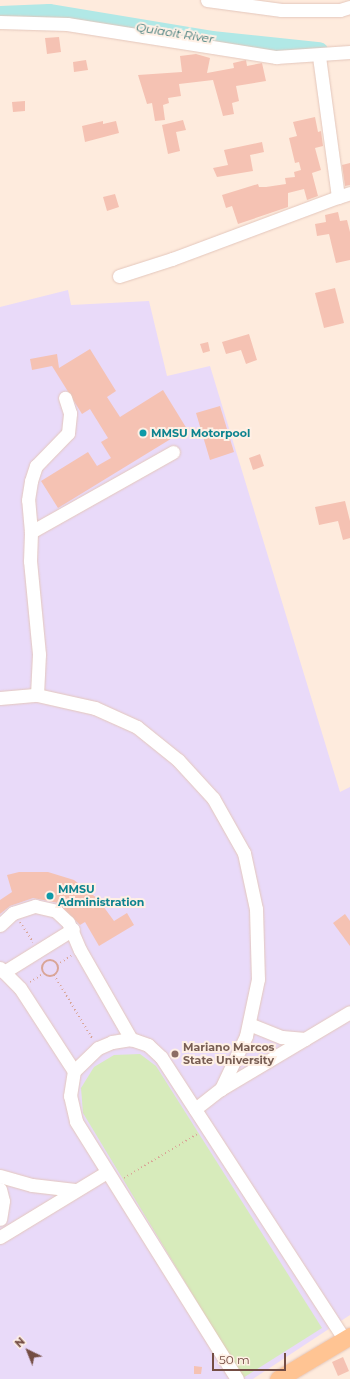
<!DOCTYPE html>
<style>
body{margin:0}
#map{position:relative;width:350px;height:1379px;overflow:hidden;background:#feebdd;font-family:Montserrat,sans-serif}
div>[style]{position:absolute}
.education>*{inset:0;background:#e9daf9}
.green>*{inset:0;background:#d7ebbb}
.river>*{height:18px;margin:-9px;padding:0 9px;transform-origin:9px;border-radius:9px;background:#b1e8e6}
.building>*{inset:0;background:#f5c2b3}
.path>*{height:2px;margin-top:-1px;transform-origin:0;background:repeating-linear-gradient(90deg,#d9a597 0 1px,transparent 0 4px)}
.path>.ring{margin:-1px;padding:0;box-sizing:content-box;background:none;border:2px solid #d9a597;border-radius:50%}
.roads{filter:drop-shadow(0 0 1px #e4c7bc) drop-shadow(0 0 1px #e4c7bc)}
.minor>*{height:13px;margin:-6.5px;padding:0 6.5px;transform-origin:6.5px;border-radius:6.5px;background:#fff}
.major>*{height:17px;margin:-8.5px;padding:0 8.5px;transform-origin:8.5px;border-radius:8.5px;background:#ffc493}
.dots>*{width:11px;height:11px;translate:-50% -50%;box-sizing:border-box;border:2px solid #fff0e5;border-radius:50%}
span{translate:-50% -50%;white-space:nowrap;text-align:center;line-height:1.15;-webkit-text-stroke:4px #fff0e5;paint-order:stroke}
.culture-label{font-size:11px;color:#0d838f;font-weight:700}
.left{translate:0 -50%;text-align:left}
.education-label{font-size:11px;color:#785e54;font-weight:700}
.water-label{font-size:12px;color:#357474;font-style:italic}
.north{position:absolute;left:8px;top:1331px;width:40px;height:40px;-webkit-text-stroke:3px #fff0e5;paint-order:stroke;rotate:317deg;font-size:11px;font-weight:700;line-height:16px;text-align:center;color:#744d44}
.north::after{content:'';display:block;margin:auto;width:14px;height:18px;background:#744d44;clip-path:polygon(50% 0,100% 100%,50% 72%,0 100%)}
.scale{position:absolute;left:212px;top:1353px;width:74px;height:18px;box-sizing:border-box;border:2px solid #744d44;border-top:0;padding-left:5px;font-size:12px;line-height:14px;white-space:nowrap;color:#744d44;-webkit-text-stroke:3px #fff0e5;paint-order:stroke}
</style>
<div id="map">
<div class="education">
<div style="clip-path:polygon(68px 290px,71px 305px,149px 301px,167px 376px,210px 366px,340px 792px,350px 787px,350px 1315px,253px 1379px,0 1379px,0 307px)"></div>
</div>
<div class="green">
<div style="clip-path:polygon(140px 1054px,156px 1066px,322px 1328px,243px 1378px,83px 1113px,81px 1088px,94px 1067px,114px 1055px)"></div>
</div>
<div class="river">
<div style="left:0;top:15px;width:49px;rotate:-2.3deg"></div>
<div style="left:49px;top:13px;width:165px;rotate:9.4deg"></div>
<div style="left:212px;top:40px;width:108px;rotate:5.9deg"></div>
</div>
<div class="building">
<div style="clip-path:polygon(59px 37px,61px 52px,47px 54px,45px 38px)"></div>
<div style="clip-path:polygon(196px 54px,210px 58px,207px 73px,234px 68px,233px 63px,246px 60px,247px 66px,262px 63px,266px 81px,236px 86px,239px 101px,232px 103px,234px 114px,223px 116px,213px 80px,179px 84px,181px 96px,168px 98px,169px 103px,163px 105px,165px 120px,155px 121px,152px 103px,147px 104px,138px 75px,182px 72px,180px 56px)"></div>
<div style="clip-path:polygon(86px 60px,88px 70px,74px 72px,73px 62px)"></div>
<div style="clip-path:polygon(25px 101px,25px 111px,13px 112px,12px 102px)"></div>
<div style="clip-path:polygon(315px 117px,318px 132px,321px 131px,323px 146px,315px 148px,321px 170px,312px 173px,318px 196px,307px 200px,304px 189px,288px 193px,288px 207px,238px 224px,232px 206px,226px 208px,222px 195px,258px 184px,259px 187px,266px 187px,286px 184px,285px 178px,295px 177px,294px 172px,301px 170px,299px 162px,295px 163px,289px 138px,297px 136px,293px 122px)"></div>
<div style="clip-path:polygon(183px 120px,186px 130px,176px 132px,180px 151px,168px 154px,162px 125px)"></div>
<div style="clip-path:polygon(103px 121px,103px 124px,116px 121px,119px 133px,85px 142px,82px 126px)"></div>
<div style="clip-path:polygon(262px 142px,264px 152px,250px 155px,253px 171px,217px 177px,213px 168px,228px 165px,224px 150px)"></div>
<div style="clip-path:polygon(350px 163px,350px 185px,345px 186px,342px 165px)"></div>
<div style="clip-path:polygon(115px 194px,119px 207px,107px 211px,103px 197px)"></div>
<div style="clip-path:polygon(338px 212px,340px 221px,347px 220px,350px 232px,350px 260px,336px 263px,329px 234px,317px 236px,315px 224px,326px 222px,325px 215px)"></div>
<div style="clip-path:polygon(335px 288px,344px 323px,324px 328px,315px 293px)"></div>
<div style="clip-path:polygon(249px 334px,257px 360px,246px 364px,241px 350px,226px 354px,222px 342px)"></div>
<div style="clip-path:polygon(208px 342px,210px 351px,203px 353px,200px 344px)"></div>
<div style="clip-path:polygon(90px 349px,116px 391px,107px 397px,120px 417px,163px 390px,187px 429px,58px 508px,41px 481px,88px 452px,97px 466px,111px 458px,101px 442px,108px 438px,90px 409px,82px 414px,52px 366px,32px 370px,30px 359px,57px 354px,59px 368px)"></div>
<div style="clip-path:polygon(220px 406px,234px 452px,210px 460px,196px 413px)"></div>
<div style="clip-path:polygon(260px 454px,264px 466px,253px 470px,249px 458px)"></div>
<div style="clip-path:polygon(345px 501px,350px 521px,350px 538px,343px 540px,338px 521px,319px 525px,315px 507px)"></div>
<div style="clip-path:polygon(19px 872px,48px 872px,74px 880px,98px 899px,114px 921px,127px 913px,134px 925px,99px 946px,85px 922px,80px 925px,58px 903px,33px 898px,10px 906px,0 914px,0 900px,12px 892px,7px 875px)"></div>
<div style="clip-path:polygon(345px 914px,350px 921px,350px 946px,333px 923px)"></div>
<div style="clip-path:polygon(343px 1357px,349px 1371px,338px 1376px,332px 1362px)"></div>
<div style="clip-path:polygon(194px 1366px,202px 1367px,201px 1374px,194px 1374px)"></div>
</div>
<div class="path">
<div style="left:20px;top:922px;width:24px;rotate:57deg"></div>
<div class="ring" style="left:42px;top:960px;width:14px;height:14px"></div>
<div style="left:57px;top:965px;width:17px;rotate:-33deg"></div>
<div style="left:54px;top:975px;width:74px;rotate:58.9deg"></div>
<div style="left:30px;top:982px;width:15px;rotate:-32deg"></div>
<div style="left:124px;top:1178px;width:87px;rotate:-31deg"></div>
</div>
<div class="roads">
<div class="minor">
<div style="left:207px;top:0;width:75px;rotate:7.7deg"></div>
<div style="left:281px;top:10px;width:59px"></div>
<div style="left:340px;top:10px;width:10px;rotate:-17deg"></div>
<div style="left:0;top:22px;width:67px;rotate:1.7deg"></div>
<div style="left:67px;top:24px;width:212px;rotate:9deg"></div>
<div style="left:276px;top:57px;width:74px;rotate:-3.9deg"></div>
<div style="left:338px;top:197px;width:13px;rotate:-18deg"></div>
<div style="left:119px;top:276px;width:56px;rotate:-17.8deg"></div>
<div style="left:172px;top:259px;width:177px;rotate:-20.5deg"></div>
<div style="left:338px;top:197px;width:142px;rotate:-97.7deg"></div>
<div style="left:31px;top:532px;width:32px;rotate:-95deg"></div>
<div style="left:28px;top:500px;width:19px;rotate:-81deg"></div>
<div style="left:31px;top:481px;width:16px;rotate:-72deg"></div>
<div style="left:36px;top:466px;width:46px;rotate:-45.9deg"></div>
<div style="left:68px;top:433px;width:20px;rotate:-84deg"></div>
<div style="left:70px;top:413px;width:16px;rotate:-108deg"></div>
<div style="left:37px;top:695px;width:41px;rotate:-87.2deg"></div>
<div style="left:39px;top:654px;width:93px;rotate:-95.5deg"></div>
<div style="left:30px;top:561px;width:29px;rotate:-88deg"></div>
<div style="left:31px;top:532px;width:163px;rotate:-29.4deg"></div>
<div style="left:0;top:698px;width:37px;rotate:-5deg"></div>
<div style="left:37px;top:695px;width:59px;rotate:12.6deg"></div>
<div style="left:95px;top:708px;width:46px;rotate:24.3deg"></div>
<div style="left:137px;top:727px;width:53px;rotate:38.8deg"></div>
<div style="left:178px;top:760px;width:52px;rotate:47.4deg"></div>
<div style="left:213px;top:798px;width:63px;rotate:60.6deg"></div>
<div style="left:244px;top:853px;width:57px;rotate:77.9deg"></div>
<div style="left:256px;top:909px;width:70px;rotate:88.4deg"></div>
<div style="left:258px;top:979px;width:58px;rotate:101.9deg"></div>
<div style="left:246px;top:1036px;width:59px;rotate:115.3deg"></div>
<div style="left:0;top:925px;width:18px;rotate:-43deg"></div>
<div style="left:13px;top:913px;width:23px;rotate:-18deg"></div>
<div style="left:35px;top:906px;width:22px;rotate:13deg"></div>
<div style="left:56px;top:911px;width:16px;rotate:43deg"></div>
<div style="left:68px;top:922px;width:30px;rotate:67deg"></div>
<div style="left:80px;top:950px;width:103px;rotate:60.2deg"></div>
<div style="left:0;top:968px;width:28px;rotate:45deg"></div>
<div style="left:20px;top:988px;width:99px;rotate:57deg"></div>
<div style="left:4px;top:972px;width:81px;rotate:-31.9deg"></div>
<div style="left:249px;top:1024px;width:35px;rotate:22deg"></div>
<div style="left:282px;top:1037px;width:23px;rotate:5deg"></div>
<div style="left:195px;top:1109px;width:33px;rotate:-38deg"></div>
<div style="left:221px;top:1089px;width:150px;rotate:-30.8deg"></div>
<div style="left:0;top:1176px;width:33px;rotate:16deg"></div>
<div style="left:32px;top:1185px;width:43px;rotate:6.6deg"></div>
<div style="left:0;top:1189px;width:12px;rotate:76deg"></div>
<div style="left:3px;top:1201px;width:18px;rotate:99deg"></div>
<div style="left:0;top:1237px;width:125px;rotate:-31.3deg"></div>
<div style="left:237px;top:1379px;width:304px;rotate:-122deg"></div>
<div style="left:76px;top:1121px;width:26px;rotate:-103deg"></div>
<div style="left:70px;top:1096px;width:25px;rotate:-81deg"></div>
<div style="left:74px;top:1071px;width:33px;rotate:-44deg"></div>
<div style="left:98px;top:1048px;width:15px;rotate:-23deg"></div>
<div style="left:112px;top:1042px;width:19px;rotate:-9deg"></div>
<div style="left:131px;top:1039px;width:18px;rotate:19deg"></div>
<div style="left:148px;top:1045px;width:18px;rotate:43deg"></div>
<div style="left:161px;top:1057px;width:336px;rotate:57deg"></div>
</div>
<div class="major">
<div style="left:278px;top:1379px;width:84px;rotate:-30.8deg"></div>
</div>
</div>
<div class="dots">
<div style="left:143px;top:433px;background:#0f9aa8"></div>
<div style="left:50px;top:896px;background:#0f9aa8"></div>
<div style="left:175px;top:1054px;background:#8d6e63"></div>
</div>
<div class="culture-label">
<span class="left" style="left:151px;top:433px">MMSU Motorpool</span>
<span class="left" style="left:58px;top:896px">MMSU<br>Administration</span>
</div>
<div class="education-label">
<span class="left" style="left:183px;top:1054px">Mariano Marcos<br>State University</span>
</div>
<div class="water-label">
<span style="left:175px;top:33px;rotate:9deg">Quiaoit River</span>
</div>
<div class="north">N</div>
<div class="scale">50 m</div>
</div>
